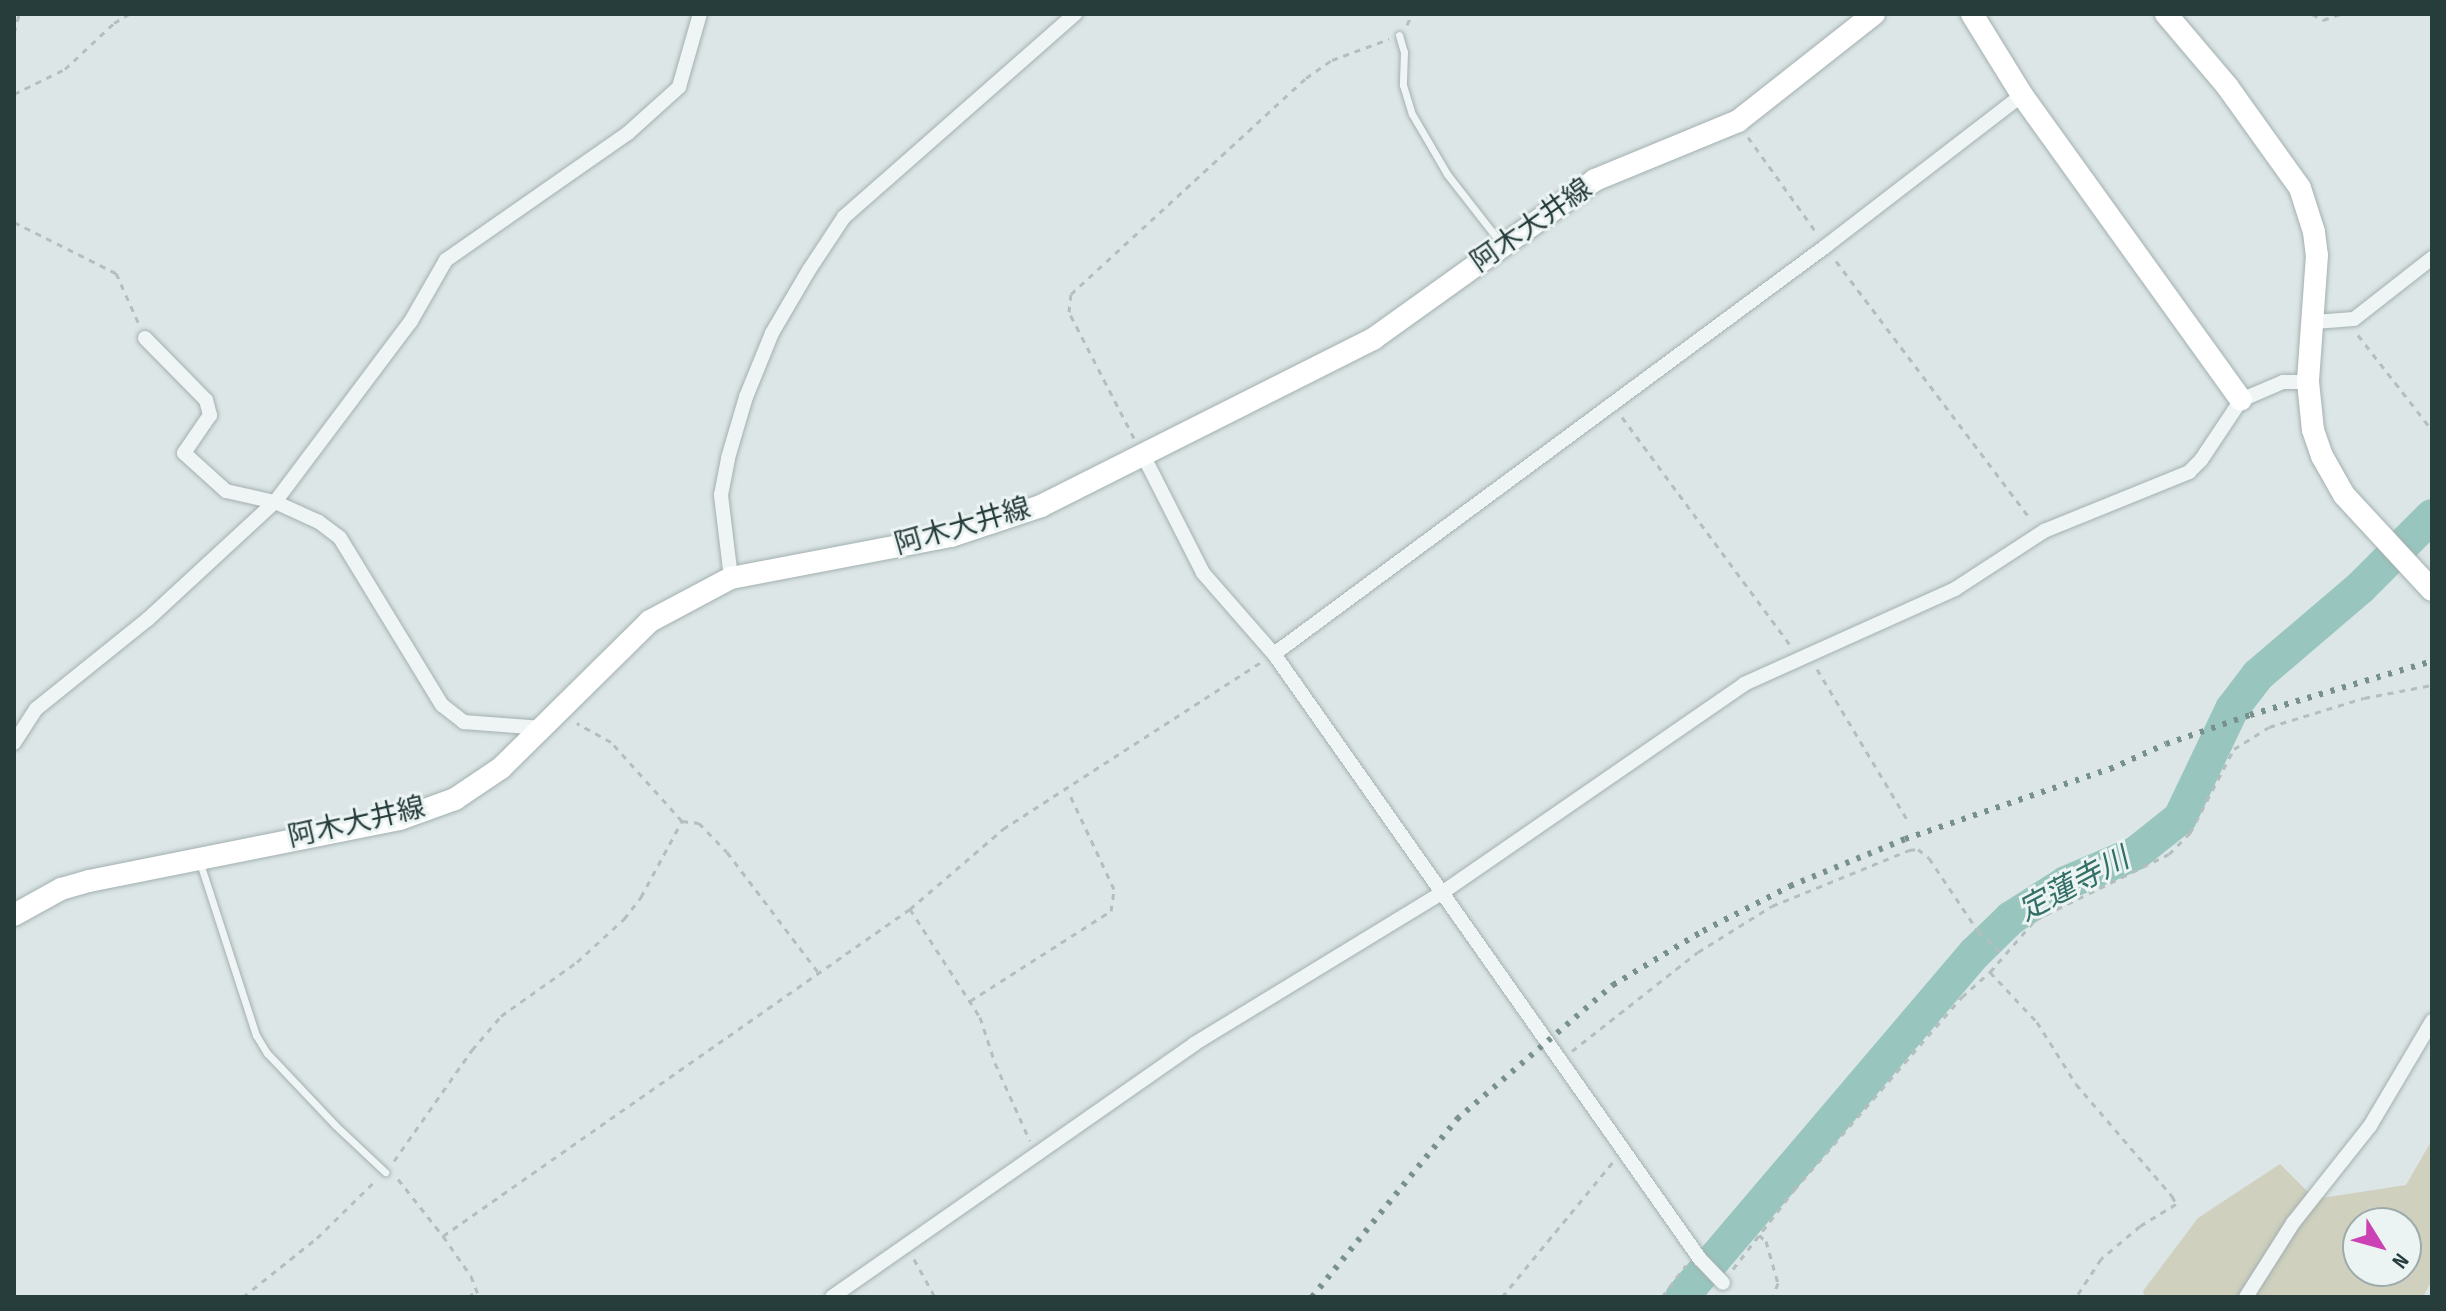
<!DOCTYPE html>
<meta charset="utf-8">
<style>
body{margin:0}
#map{position:relative;width:2446px;height:1311px;overflow:hidden;background:#dde6e6;font-family:"Sofia Sans Condensed","Noto Sans JP",sans-serif}
div>[style]{position:absolute}
.green>*{inset:0;background:#cfd0be}
.river>*{height:34px;margin:-17px;padding:0 17px;transform-origin:17px;border-radius:17px;background:#98c6bf}
.path>*{height:3px;margin-top:-1.5px;transform-origin:0;background:repeating-linear-gradient(90deg,#b3bebe 0 6px,transparent 0 12px)}
.roads{filter:drop-shadow(0 0 2px #a3b0b0) drop-shadow(0 0 2px #a3b0b0)}
.lane>*{height:7px;margin:-3.5px;padding:0 3.5px;transform-origin:3.5px;border-radius:3.5px;background:#eff5f5}
.street>*{height:14px;margin:-7px;padding:0 7px;transform-origin:7px;border-radius:7px;background:#eff5f5}
.secondary>*{height:22px;margin:-11px;padding:0 11px;transform-origin:11px;border-radius:11px;background:#fff}
.rail>*{height:6px;margin-top:-3px;transform-origin:0;background:repeating-linear-gradient(90deg,#77908e 0 4px,transparent 0 12px)}
span{translate:-50% -50%;white-space:nowrap;text-align:center;line-height:1.15;-webkit-text-stroke:6px #ecf4f3;paint-order:stroke}
.street-label{font-size:28px;color:#273d3c}
.water-label{font-size:30px;color:#326f67;font-style:italic}
.frame{position:absolute;inset:0;border:16px solid #273d3c;pointer-events:none}
.north{position:absolute;left:2342px;top:1207px;width:80px;height:80px;box-sizing:border-box;background:#ecf4f3;border:2px solid #9dabaa;border-radius:50%;rotate:127deg;font-size:22px;font-weight:700;line-height:32px;text-align:center;color:#273d3c}
.north::after{content:'';display:block;margin:auto;width:28px;height:36px;background:#cb42b4;clip-path:polygon(50% 0,100% 100%,50% 72%,0 100%)}
</style>
<div id="map">
<div class="green">
<div style="clip-path:polygon(evenodd,2432px 1140px,2432px 1280px,2423px 1297px,2145px 1297px,2143px 1291px,2198px 1218px,2280px 1164px,2315px 1199px,2406px 1185px,2432px 1140px,2358px 1223px,2406px 1223px,2406px 1271px,2358px 1271px,2358px 1223px)"></div>
</div>
<div class="river">
<div style="left:1682px;top:1297px;width:452px;rotate:-49.6deg"></div>
<div style="left:1975px;top:953px;width:50px;rotate:-44.2deg"></div>
<div style="left:2011px;top:918px;width:65px;rotate:-32.5deg"></div>
<div style="left:2066px;top:883px;width:76px;rotate:-23.2deg"></div>
<div style="left:2136px;top:853px;width:56px;rotate:-38.5deg"></div>
<div style="left:2180px;top:818px;width:121px;rotate:-64.5deg"></div>
<div style="left:2232px;top:709px;width:43px;rotate:-52.6deg"></div>
<div style="left:2258px;top:675px;width:135px;rotate:-40.5deg"></div>
<div style="left:2361px;top:587px;width:100px;rotate:-45deg"></div>
</div>
<div class="path">
<div style="left:2312px;top:14px;width:13px;rotate:29deg"></div>
<div style="left:2323px;top:20px;width:18px;rotate:-19deg"></div>
<div style="left:1407px;top:25px;width:12px;rotate:-66deg"></div>
<div style="left:14px;top:33px;width:20px;rotate:-75deg"></div>
<div style="left:14px;top:94px;width:57px;rotate:-26.1deg"></div>
<div style="left:65px;top:69px;width:67px;rotate:-43.2deg"></div>
<div style="left:114px;top:23px;width:17px;rotate:-31deg"></div>
<div style="left:1748px;top:137px;width:117px;rotate:54.4deg"></div>
<div style="left:14px;top:222px;width:114px;rotate:26.6deg"></div>
<div style="left:116px;top:273px;width:54px;rotate:65.8deg"></div>
<div style="left:1836px;top:261px;width:324px;rotate:53deg"></div>
<div style="left:2358px;top:335px;width:120px;rotate:52.1deg"></div>
<div style="left:1622px;top:417px;width:285px;rotate:53.6deg"></div>
<div style="left:1134px;top:438px;width:142px;rotate:-117.3deg"></div>
<div style="left:1069px;top:312px;width:18px;rotate:-84deg"></div>
<div style="left:1071px;top:294px;width:319px;rotate:-42.6deg"></div>
<div style="left:1306px;top:78px;width:32px;rotate:-35deg"></div>
<div style="left:1332px;top:60px;width:61px;rotate:-20.2deg"></div>
<div style="left:1817px;top:669px;width:179px;rotate:59.1deg"></div>
<div style="left:682px;top:821px;width:17px;rotate:7deg"></div>
<div style="left:699px;top:823px;width:40px;rotate:46deg"></div>
<div style="left:727px;top:852px;width:152px;rotate:52.8deg"></div>
<div style="left:910px;top:909px;width:129px;rotate:57.1deg"></div>
<div style="left:980px;top:1017px;width:48px;rotate:71.9deg"></div>
<div style="left:995px;top:1063px;width:85px;rotate:65.8deg"></div>
<div style="left:1990px;top:972px;width:69px;rotate:46.8deg"></div>
<div style="left:2037px;top:1022px;width:73px;rotate:57.8deg"></div>
<div style="left:2076px;top:1084px;width:148px;rotate:49.4deg"></div>
<div style="left:2172px;top:1196px;width:9px;rotate:63deg"></div>
<div style="left:2176px;top:1204px;width:42px;rotate:148.6deg"></div>
<div style="left:2140px;top:1226px;width:51px;rotate:139.8deg"></div>
<div style="left:2101px;top:1259px;width:45px;rotate:123.3deg"></div>
<div style="left:970px;top:1001px;width:167px;rotate:-32.6deg"></div>
<div style="left:1111px;top:911px;width:22px;rotate:-82deg"></div>
<div style="left:1114px;top:889px;width:108px;rotate:-115.1deg"></div>
<div style="left:1572px;top:1051px;width:160px;rotate:-38.2deg"></div>
<div style="left:1698px;top:952px;width:87px;rotate:-31.9deg"></div>
<div style="left:1772px;top:906px;width:148px;rotate:-22.2deg"></div>
<div style="left:1909px;top:850px;width:9px;rotate:-6deg"></div>
<div style="left:1918px;top:849px;width:14px;rotate:39deg"></div>
<div style="left:1929px;top:858px;width:88px;rotate:56.1deg"></div>
<div style="left:1978px;top:931px;width:34px;rotate:43deg"></div>
<div style="left:394px;top:1161px;width:136px;rotate:-54.9deg"></div>
<div style="left:472px;top:1050px;width:45px;rotate:-49.5deg"></div>
<div style="left:501px;top:1016px;width:93px;rotate:-35.4deg"></div>
<div style="left:577px;top:962px;width:64px;rotate:-42.5deg"></div>
<div style="left:624px;top:919px;width:28px;rotate:-52deg"></div>
<div style="left:641px;top:897px;width:86px;rotate:-61.7deg"></div>
<div style="left:682px;top:821px;width:106px;rotate:-131.9deg"></div>
<div style="left:611px;top:742px;width:39px;rotate:-151deg"></div>
<div style="left:398px;top:1179px;width:73px;rotate:51.7deg"></div>
<div style="left:443px;top:1236px;width:49px;rotate:55deg"></div>
<div style="left:471px;top:1276px;width:22px;rotate:69deg"></div>
<div style="left:1759px;top:1235px;width:9px;rotate:41deg"></div>
<div style="left:1766px;top:1241px;width:44px;rotate:74.1deg"></div>
<div style="left:1778px;top:1283px;width:15px;rotate:110deg"></div>
<div style="left:443px;top:1236px;width:570px;rotate:-35deg"></div>
<div style="left:910px;top:909px;width:123px;rotate:-40.7deg"></div>
<div style="left:1003px;top:829px;width:306px;rotate:-32.9deg"></div>
<div style="left:914px;top:1259px;width:43px;rotate:61.1deg"></div>
<div style="left:1733px;top:1269px;width:100px;rotate:-52.3deg"></div>
<div style="left:1794px;top:1190px;width:256px;rotate:-49deg"></div>
<div style="left:1962px;top:997px;width:38px;rotate:-42deg"></div>
<div style="left:1990px;top:972px;width:69px;rotate:-49.1deg"></div>
<div style="left:2035px;top:920px;width:149px;rotate:-26.2deg"></div>
<div style="left:2169px;top:854px;width:30px;rotate:-45deg"></div>
<div style="left:2190px;top:833px;width:95px;rotate:-62.4deg"></div>
<div style="left:2234px;top:749px;width:41px;rotate:-32.2deg"></div>
<div style="left:2269px;top:727px;width:99px;rotate:-17deg"></div>
<div style="left:2364px;top:698px;width:69px;rotate:-10.8deg"></div>
<div style="left:243px;top:1297px;width:95px;rotate:-38.6deg"></div>
<div style="left:317px;top:1238px;width:81px;rotate:-44.5deg"></div>
<div style="left:468px;top:1297px;width:11px;rotate:-34deg"></div>
<div style="left:1502px;top:1297px;width:175px;rotate:-50.6deg"></div>
<div style="left:1662px;top:1297px;width:40px;rotate:-53deg"></div>
</div>
<div class="roads">
<div class="lane">
<div style="left:1399px;top:35px;width:18px;rotate:74deg"></div>
<div style="left:1404px;top:52px;width:33px;rotate:92deg"></div>
<div style="left:1403px;top:85px;width:30px;rotate:73deg"></div>
<div style="left:1412px;top:114px;width:69px;rotate:59.7deg"></div>
<div style="left:1447px;top:174px;width:86px;rotate:52.1deg"></div>
<div style="left:200px;top:863px;width:181px;rotate:72deg"></div>
<div style="left:256px;top:1035px;width:21px;rotate:59deg"></div>
<div style="left:267px;top:1053px;width:99px;rotate:46.6deg"></div>
<div style="left:335px;top:1125px;width:69px;rotate:43.2deg"></div>
</div>
<div class="street">
<div style="left:2314px;top:322px;width:40px;rotate:-4.3deg"></div>
<div style="left:2354px;top:319px;width:99px;rotate:-38deg"></div>
<div style="left:145px;top:338px;width:87px;rotate:45.5deg"></div>
<div style="left:206px;top:400px;width:16px;rotate:75deg"></div>
<div style="left:210px;top:415px;width:46px;rotate:124.4deg"></div>
<div style="left:184px;top:453px;width:57px;rotate:42.1deg"></div>
<div style="left:226px;top:491px;width:50px;rotate:12.7deg"></div>
<div style="left:275px;top:502px;width:48px;rotate:24.4deg"></div>
<div style="left:319px;top:522px;width:26px;rotate:37deg"></div>
<div style="left:340px;top:538px;width:196px;rotate:58.6deg"></div>
<div style="left:442px;top:705px;width:28px;rotate:38deg"></div>
<div style="left:464px;top:722px;width:78px;rotate:4.4deg"></div>
<div style="left:1143px;top:455px;width:132px;rotate:63deg"></div>
<div style="left:1203px;top:573px;width:108px;rotate:48.8deg"></div>
<div style="left:1274px;top:654px;width:740px;rotate:54.85deg"></div>
<div style="left:1700px;top:1259px;width:33px;rotate:46deg"></div>
<div style="left:731px;top:578px;width:84px;rotate:-96.9deg"></div>
<div style="left:721px;top:495px;width:38px;rotate:-79deg"></div>
<div style="left:728px;top:458px;width:64px;rotate:-73.6deg"></div>
<div style="left:746px;top:397px;width:69px;rotate:-67.9deg"></div>
<div style="left:772px;top:333px;width:73px;rotate:-59.6deg"></div>
<div style="left:809px;top:270px;width:64px;rotate:-56.6deg"></div>
<div style="left:844px;top:217px;width:308px;rotate:-41.3deg"></div>
<div style="left:1274px;top:654px;width:686px;rotate:-36.47deg"></div>
<div style="left:1826px;top:246px;width:247px;rotate:-37.6deg"></div>
<div style="left:14px;top:743px;width:40px;rotate:-57.1deg"></div>
<div style="left:36px;top:709px;width:144px;rotate:-38.8deg"></div>
<div style="left:148px;top:619px;width:173px;rotate:-42.7deg"></div>
<div style="left:275px;top:502px;width:226px;rotate:-53.1deg"></div>
<div style="left:411px;top:321px;width:70px;rotate:-60.2deg"></div>
<div style="left:446px;top:260px;width:222px;rotate:-34.9deg"></div>
<div style="left:628px;top:133px;width:69px;rotate:-42deg"></div>
<div style="left:679px;top:87px;width:76px;rotate:-74deg"></div>
<div style="left:832px;top:1297px;width:442px;rotate:-34.9deg"></div>
<div style="left:1194px;top:1044px;width:292px;rotate:-31.4deg"></div>
<div style="left:1443px;top:892px;width:366px;rotate:-34.6deg"></div>
<div style="left:1744px;top:684px;width:231px;rotate:-24.2deg"></div>
<div style="left:1955px;top:589px;width:106px;rotate:-33.1deg"></div>
<div style="left:2044px;top:531px;width:157px;rotate:-22.1deg"></div>
<div style="left:2189px;top:472px;width:17px;rotate:-45deg"></div>
<div style="left:2201px;top:460px;width:72px;rotate:-56.3deg"></div>
<div style="left:2241px;top:400px;width:46px;rotate:-23.2deg"></div>
<div style="left:2283px;top:382px;width:25px"></div>
<div style="left:2246px;top:1297px;width:88px;rotate:-57.6deg"></div>
<div style="left:2293px;top:1223px;width:124px;rotate:-51.6deg"></div>
<div style="left:2370px;top:1126px;width:122px;rotate:-59.4deg"></div>
</div>
<div class="secondary">
<div style="left:1972px;top:14px;width:95px;rotate:58.3deg"></div>
<div style="left:2022px;top:95px;width:375px;rotate:54.3deg"></div>
<div style="left:2166px;top:14px;width:94px;rotate:49.7deg"></div>
<div style="left:2227px;top:86px;width:125px;rotate:54.4deg"></div>
<div style="left:2300px;top:188px;width:46px;rotate:72.3deg"></div>
<div style="left:2314px;top:232px;width:23px;rotate:83deg"></div>
<div style="left:2317px;top:255px;width:127px;rotate:94.1deg"></div>
<div style="left:2308px;top:382px;width:48px;rotate:84.1deg"></div>
<div style="left:2313px;top:430px;width:28px;rotate:71deg"></div>
<div style="left:2322px;top:456px;width:45px;rotate:60.6deg"></div>
<div style="left:2344px;top:495px;width:129px;rotate:47.2deg"></div>
<div style="left:14px;top:915px;width:54px;rotate:-29deg"></div>
<div style="left:61px;top:889px;width:29px;rotate:-16deg"></div>
<div style="left:89px;top:881px;width:317px;rotate:-11.3deg"></div>
<div style="left:400px;top:819px;width:59px;rotate:-20deg"></div>
<div style="left:455px;top:799px;width:55px;rotate:-34deg"></div>
<div style="left:501px;top:768px;width:209px;rotate:-44.6deg"></div>
<div style="left:650px;top:621px;width:92px;rotate:-28deg"></div>
<div style="left:731px;top:578px;width:224px;rotate:-10.8deg"></div>
<div style="left:951px;top:536px;width:95px;rotate:-18.4deg"></div>
<div style="left:1041px;top:506px;width:372px;rotate:-26.7deg"></div>
<div style="left:1373px;top:339px;width:273px;rotate:-35.6deg"></div>
<div style="left:1595px;top:180px;width:155px;rotate:-22.4deg"></div>
<div style="left:1738px;top:121px;width:173px;rotate:-38.2deg"></div>
</div>
</div>
<div class="rail">
<div style="left:1312px;top:1297px;width:230px;rotate:-50.8deg"></div>
<div style="left:1457px;top:1119px;width:206px;rotate:-40.7deg"></div>
<div style="left:1613px;top:985px;width:105px;rotate:-31deg"></div>
<div style="left:1703px;top:931px;width:98px;rotate:-27.3deg"></div>
<div style="left:1790px;top:886px;width:124px;rotate:-22.2deg"></div>
<div style="left:1905px;top:839px;width:217px;rotate:-18.9deg"></div>
<div style="left:2110px;top:769px;width:61px;rotate:-24.1deg"></div>
<div style="left:2166px;top:744px;width:89px;rotate:-19deg"></div>
<div style="left:2250px;top:715px;width:190px;rotate:-16.5deg"></div>
</div>
<div class="street-label">
<span style="left:1532px;top:226px;rotate:-35deg">阿木大井線</span>
<span style="left:963px;top:527px;rotate:-16deg">阿木大井線</span>
<span style="left:357px;top:823px;rotate:-13deg">阿木大井線</span>
</div>
<div class="water-label">
<span style="left:2074px;top:885px;rotate:-28deg">定蓮寺川</span>
</div>
<div class="frame"></div>
<div class="north">N</div>
</div>
